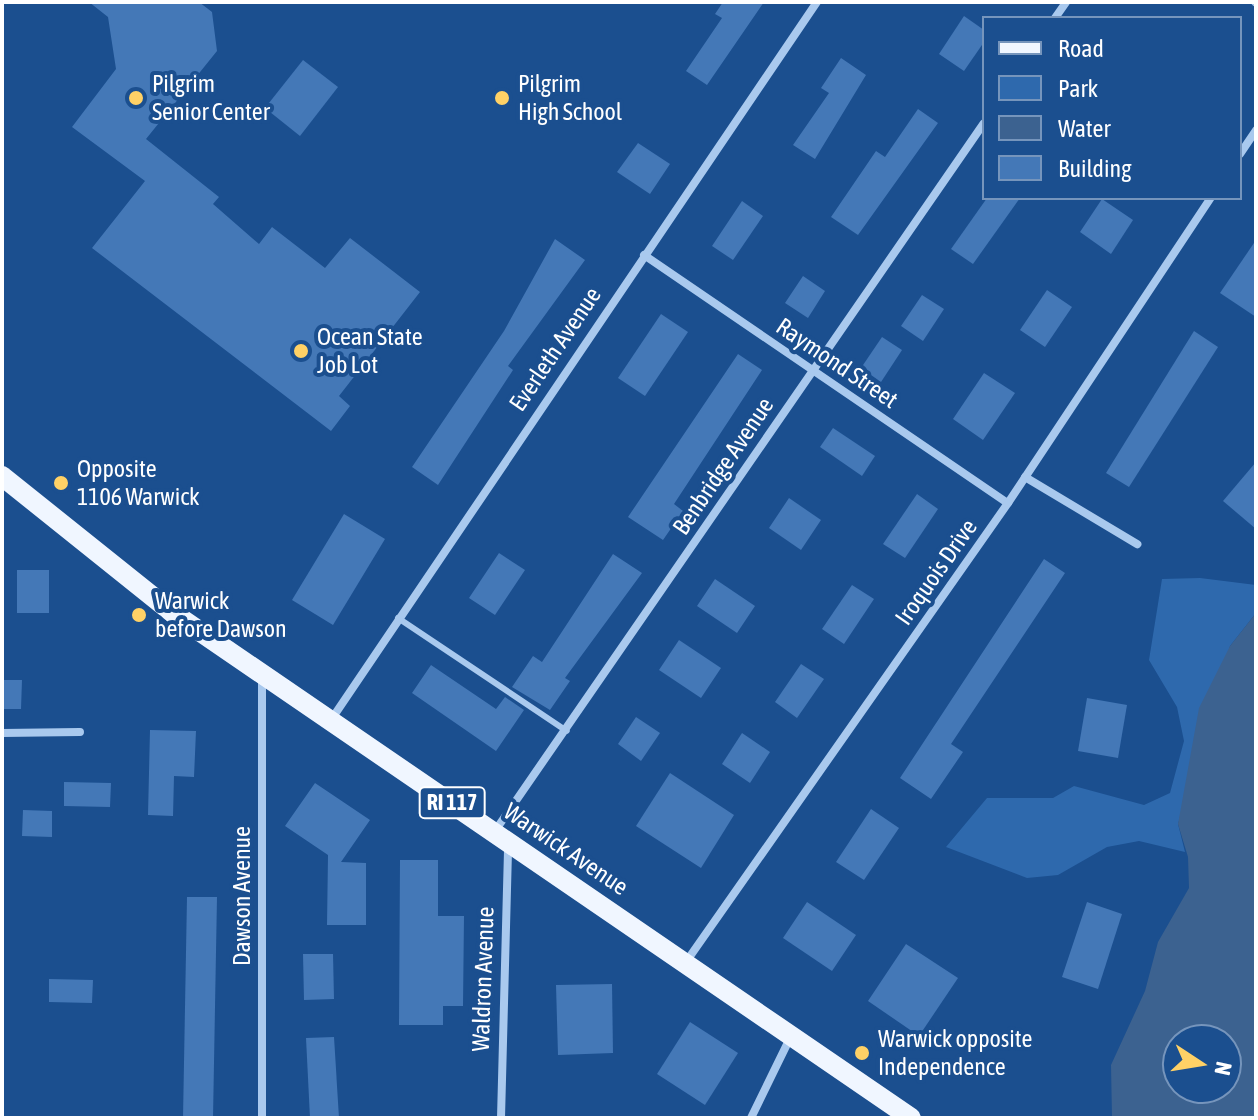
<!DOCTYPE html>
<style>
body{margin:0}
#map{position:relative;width:1258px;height:1120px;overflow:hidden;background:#1b4f8f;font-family:"Asap Condensed",sans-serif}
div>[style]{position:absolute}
.green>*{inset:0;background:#2e69ad}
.water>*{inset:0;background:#3c6290}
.building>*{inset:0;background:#4478b7}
.lane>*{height:6px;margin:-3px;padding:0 3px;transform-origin:3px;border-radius:3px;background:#a9c9ee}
.street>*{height:8px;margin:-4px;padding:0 4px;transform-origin:4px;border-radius:4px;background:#a9c9ee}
.primary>*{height:20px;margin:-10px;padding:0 10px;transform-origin:10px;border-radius:10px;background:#f0f6ff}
.dots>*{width:22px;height:22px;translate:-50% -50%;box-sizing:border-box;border:4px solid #1b4f8f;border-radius:50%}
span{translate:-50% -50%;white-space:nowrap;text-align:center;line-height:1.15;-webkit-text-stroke:8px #1b4f8f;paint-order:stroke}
.shield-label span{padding:2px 6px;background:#1b4f8f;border:2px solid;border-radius:6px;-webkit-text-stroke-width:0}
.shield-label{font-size:22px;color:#fff;font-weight:700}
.poi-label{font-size:24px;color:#fff}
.left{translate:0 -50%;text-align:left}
.street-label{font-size:24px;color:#fff}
.frame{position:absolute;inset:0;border:4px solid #fff;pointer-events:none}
.legend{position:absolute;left:982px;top:16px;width:260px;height:184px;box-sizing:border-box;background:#1b4f8f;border:2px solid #7695bc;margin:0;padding:10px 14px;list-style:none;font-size:24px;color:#fff}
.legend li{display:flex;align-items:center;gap:16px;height:40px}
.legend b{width:40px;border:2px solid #7695bc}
.north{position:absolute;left:1162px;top:1024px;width:80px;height:80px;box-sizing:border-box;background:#1b4f8f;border:2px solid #7695bc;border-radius:50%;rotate:102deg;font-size:22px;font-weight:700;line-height:32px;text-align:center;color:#fff}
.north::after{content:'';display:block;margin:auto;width:28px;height:36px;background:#ffd166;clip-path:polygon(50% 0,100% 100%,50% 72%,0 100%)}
</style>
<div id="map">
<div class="green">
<div style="clip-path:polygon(1200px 578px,1256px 585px,1256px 613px,1230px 646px,1178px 824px,1185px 852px,1139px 841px,1107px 847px,1058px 875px,1027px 878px,946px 847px,987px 798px,1053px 798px,1074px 786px,1144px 805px,1170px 793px,1184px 741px,1177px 707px,1149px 660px,1162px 579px)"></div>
</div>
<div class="water">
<div style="clip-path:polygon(evenodd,1256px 613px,1256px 1118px,1112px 1118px,1111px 1065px,1145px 991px,1158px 942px,1189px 888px,1188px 857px,1178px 824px,1199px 708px,1230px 646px,1256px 613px,1178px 1040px,1226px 1040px,1226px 1088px,1178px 1088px,1178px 1040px)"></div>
</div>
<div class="building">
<div style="clip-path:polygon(89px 2px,199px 2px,212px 12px,217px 51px,146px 139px,219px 197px,213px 204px,259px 244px,272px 227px,325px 268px,350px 238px,420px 292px,339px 396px,350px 406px,331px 431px,92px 248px,145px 181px,72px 127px,116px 69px,108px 17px)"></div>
<div style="clip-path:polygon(723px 2px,764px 2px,707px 85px,686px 71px,722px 18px,715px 14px)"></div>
<div style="clip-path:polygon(964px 16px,984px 30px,984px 42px,964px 71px,939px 54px)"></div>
<div style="clip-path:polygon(841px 58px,866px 75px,815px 159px,793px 145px,829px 93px,821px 88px)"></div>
<div style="clip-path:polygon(303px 60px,338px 87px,300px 136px,265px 108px)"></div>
<div style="clip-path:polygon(918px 109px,938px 123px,858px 235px,831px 217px,876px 151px,885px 157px)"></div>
<div style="clip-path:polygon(638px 143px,670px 164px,650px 194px,617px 172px)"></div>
<div style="clip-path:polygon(987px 198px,1020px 198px,973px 264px,951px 249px)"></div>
<div style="clip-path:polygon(1102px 199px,1133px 220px,1111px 254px,1080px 232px)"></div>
<div style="clip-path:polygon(742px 201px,763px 216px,733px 260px,712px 246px)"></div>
<div style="clip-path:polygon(555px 239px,585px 260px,508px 366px,513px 370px,438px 485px,412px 467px,504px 331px)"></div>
<div style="clip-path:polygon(1256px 240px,1256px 317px,1220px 293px)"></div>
<div style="clip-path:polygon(803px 276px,825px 291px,808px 318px,785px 303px)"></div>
<div style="clip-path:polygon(1047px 290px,1072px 307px,1045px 347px,1020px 330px)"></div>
<div style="clip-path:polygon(922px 295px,944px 309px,923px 341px,901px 326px)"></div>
<div style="clip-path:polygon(661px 314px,688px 332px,645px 396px,618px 378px)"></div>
<div style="clip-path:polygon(1194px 331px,1218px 347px,1129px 487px,1106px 473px)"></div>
<div style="clip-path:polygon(882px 337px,902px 350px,881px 382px,861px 368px)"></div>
<div style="clip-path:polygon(738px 354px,762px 370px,674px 504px,683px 511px,663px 540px,628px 517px)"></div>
<div style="clip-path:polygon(984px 373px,1015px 393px,983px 440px,953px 419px)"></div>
<div style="clip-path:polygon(833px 428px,875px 456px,862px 476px,820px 447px)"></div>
<div style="clip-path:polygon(1256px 462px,1256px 529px,1223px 501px)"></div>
<div style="clip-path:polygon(917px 494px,938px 509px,905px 558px,883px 544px)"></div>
<div style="clip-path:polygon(789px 498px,821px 520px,801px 550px,769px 528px)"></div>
<div style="clip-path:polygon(344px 514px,385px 539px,333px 625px,292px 600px)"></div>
<div style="clip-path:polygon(499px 553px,525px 570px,495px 615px,469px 598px)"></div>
<div style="clip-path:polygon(613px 554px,642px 573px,565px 678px,570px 681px,550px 710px,512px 687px,533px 656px,542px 662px)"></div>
<div style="clip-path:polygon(1044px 559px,1065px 573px,951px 744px,963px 752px,931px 799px,900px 778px)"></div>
<div style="clip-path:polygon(17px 570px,49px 570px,49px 613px,17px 613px)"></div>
<div style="clip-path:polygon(715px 579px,755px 606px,737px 633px,697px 606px)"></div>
<div style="clip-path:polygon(852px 585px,874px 599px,844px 644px,822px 629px)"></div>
<div style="clip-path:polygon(679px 640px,721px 668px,701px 698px,659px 670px)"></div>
<div style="clip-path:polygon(801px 664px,824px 679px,797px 718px,775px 702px)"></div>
<div style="clip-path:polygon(431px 665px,496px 709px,505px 697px,524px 710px,496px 751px,412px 693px)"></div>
<div style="clip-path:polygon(2px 680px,22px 680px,21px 709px,2px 709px)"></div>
<div style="clip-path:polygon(1087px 698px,1127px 705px,1118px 758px,1078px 751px)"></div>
<div style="clip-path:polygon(636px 717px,660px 733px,641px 761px,618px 744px)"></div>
<div style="clip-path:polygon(150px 730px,196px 731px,194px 777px,174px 776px,173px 816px,148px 815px)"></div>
<div style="clip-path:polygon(742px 733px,770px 752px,750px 783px,722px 764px)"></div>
<div style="clip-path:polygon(670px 773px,734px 815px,701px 868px,636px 826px)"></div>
<div style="clip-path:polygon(64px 782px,111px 783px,110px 807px,64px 806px)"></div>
<div style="clip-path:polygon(315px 783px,370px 820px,341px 862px,366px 863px,366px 925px,327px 925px,328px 855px,285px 826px)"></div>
<div style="clip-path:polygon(871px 809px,899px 828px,864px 880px,836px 862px)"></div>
<div style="clip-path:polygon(23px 810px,52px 811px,52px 837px,22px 836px)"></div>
<div style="clip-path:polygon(400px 860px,438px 860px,438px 916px,464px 916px,463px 1006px,443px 1006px,443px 1025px,399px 1025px)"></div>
<div style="clip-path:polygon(187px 897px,217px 897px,213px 1118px,183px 1118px)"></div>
<div style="clip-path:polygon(807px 902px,856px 935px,832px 971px,783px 938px)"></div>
<div style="clip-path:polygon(1087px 902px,1122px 914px,1098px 989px,1062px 977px)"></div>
<div style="clip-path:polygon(906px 944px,958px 978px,919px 1036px,868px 1001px)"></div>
<div style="clip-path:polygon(303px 954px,333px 954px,334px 999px,304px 1000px)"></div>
<div style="clip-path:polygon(49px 979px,93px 980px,92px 1003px,49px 1002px)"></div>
<div style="clip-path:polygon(612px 984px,613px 1053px,558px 1055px,556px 985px)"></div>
<div style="clip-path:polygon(690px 1022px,738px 1053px,705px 1105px,657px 1074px)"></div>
<div style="clip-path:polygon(334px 1037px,339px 1118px,310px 1118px,306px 1038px)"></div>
</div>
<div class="lane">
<div style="left:398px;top:618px;width:203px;rotate:33.8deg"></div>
</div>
<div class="street">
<div style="left:1255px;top:2px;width:1px;rotate:45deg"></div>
<div style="left:1055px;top:18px;width:19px;rotate:-55deg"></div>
<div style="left:1240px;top:154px;width:29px;rotate:-56deg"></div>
<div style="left:644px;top:255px;width:440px;rotate:34.3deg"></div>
<div style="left:1025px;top:477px;width:131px;rotate:30.9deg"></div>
<div style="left:262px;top:678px;width:440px;rotate:90deg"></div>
<div style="left:331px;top:720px;width:867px;rotate:-55.91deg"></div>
<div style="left:2px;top:733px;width:78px;rotate:-0.7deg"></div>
<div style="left:495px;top:831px;width:860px;rotate:-55.37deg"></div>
<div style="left:686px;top:962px;width:561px;rotate:-54.95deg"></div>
<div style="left:1008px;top:503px;width:366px;rotate:-56.4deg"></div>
<div style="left:501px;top:1118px;width:271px;rotate:-88.5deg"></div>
<div style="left:751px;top:1118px;width:91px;rotate:-64deg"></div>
</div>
<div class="primary">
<div style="left:2px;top:476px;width:219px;rotate:38.7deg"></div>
<div style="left:173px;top:613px;width:894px;rotate:34.38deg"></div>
</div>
<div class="dots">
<div style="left:136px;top:98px;background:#ffd166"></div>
<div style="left:502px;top:98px;background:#ffd166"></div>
<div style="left:301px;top:351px;background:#ffd166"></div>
<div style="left:61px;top:483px;background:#ffd166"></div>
<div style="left:139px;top:615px;background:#ffd166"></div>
<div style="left:862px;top:1053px;background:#ffd166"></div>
</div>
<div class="shield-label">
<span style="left:452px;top:803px">RI 117</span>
</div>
<div class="poi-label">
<span class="left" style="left:152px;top:98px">Pilgrim<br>Senior Center</span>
<span class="left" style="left:518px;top:98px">Pilgrim<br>High School</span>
<span class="left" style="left:317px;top:351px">Ocean State<br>Job Lot</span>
<span class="left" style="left:77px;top:483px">Opposite<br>1106 Warwick</span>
<span class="left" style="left:155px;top:615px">Warwick<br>before Dawson</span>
<span class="left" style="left:878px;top:1053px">Warwick opposite<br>Independence</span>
</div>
<div class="street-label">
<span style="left:555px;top:349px;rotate:-56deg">Everleth Avenue</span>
<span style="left:837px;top:363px;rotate:34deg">Raymond Street</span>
<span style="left:723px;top:466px;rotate:-56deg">Benbridge Avenue</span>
<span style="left:936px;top:572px;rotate:-55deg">Iroquois Drive</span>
<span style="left:566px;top:849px;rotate:34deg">Warwick Avenue</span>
<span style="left:242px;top:896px;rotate:-90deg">Dawson Avenue</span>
<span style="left:483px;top:979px;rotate:-88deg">Waldron Avenue</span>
</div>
<div class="frame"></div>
<ul class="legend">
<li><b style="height:10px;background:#f0f6ff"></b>Road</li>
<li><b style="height:22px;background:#2e69ad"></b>Park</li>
<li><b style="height:22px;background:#3c6290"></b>Water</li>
<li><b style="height:22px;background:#4478b7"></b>Building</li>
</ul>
<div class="north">N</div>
</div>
